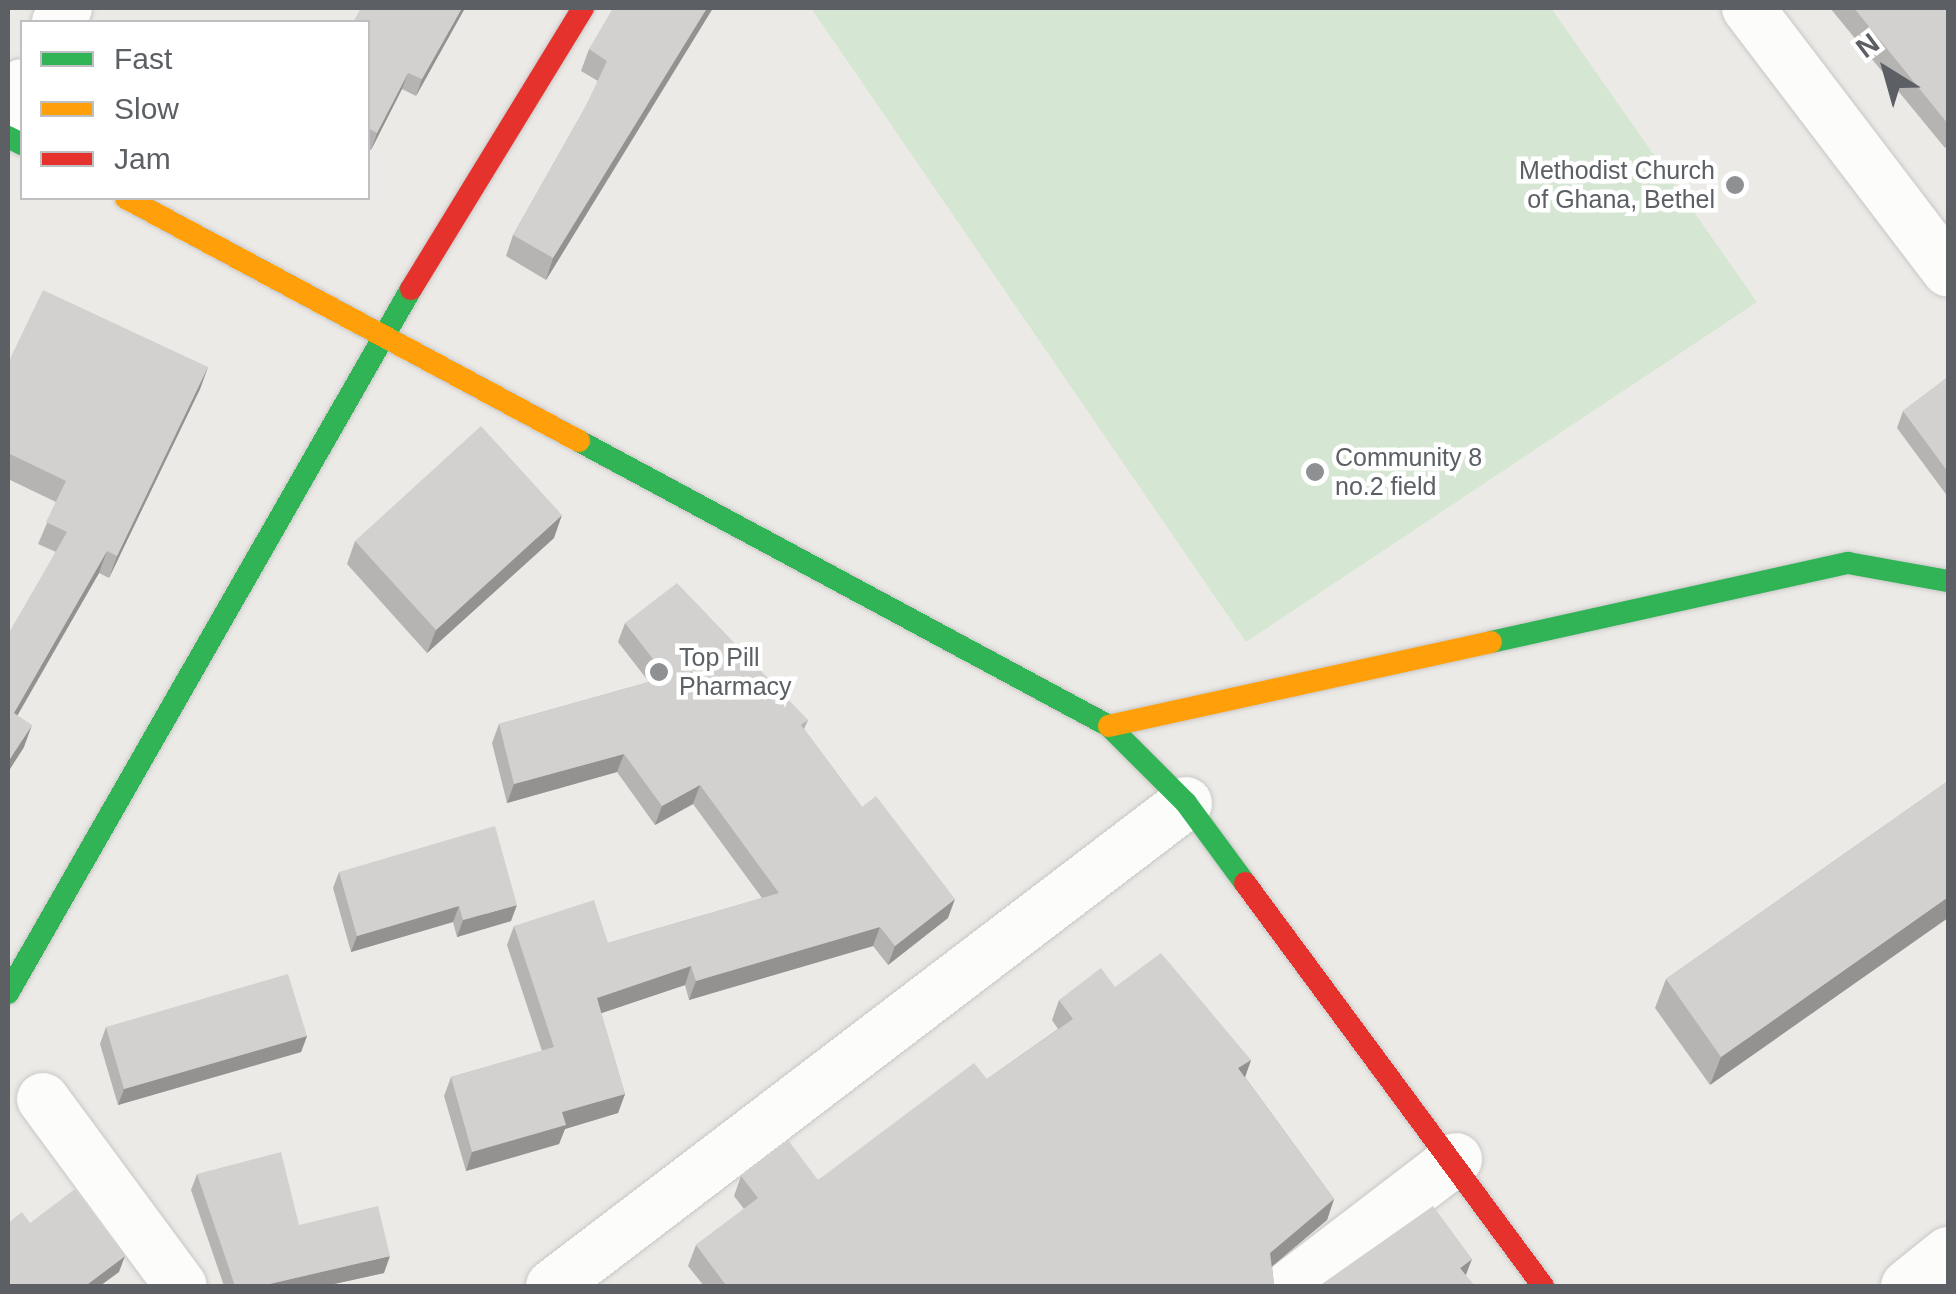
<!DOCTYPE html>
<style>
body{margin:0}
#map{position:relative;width:1956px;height:1294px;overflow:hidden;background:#eceae6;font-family:Helvetica,sans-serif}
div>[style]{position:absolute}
.green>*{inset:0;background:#d5e7d2}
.roads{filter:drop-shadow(0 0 2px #c8c7c7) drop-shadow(0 0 2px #c8c7c7)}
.street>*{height:52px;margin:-26px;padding:0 26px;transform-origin:26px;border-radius:26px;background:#fcfcfb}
.fast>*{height:22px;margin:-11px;padding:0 11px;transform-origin:11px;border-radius:11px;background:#30b455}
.slow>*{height:22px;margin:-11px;padding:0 11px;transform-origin:11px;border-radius:11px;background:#ff9f0a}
.jam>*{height:22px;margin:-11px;padding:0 11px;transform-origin:11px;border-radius:11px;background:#e5322d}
.wall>*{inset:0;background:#b5b4b2}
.shaded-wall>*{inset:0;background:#949291}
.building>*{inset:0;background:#d3d1cf}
.dots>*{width:28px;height:28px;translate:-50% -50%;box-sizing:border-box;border:5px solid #fff;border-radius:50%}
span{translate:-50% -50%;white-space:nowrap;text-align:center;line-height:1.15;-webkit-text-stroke:9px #fff;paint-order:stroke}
.poi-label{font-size:25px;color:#5c6064}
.right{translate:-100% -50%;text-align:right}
.left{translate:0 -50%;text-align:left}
.frame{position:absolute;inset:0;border:10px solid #5c6064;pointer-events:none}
.legend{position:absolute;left:20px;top:20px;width:350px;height:180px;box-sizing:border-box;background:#fff;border:2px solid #bebfc1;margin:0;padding:12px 18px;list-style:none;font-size:30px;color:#5c6064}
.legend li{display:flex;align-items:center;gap:20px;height:50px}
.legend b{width:50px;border:2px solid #bebfc1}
.north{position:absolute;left:1836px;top:20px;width:100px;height:100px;-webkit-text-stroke:8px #fff;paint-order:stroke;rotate:323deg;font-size:28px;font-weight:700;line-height:40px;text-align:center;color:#5c6064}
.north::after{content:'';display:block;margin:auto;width:35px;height:45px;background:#5c6064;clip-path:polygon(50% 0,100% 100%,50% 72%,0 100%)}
</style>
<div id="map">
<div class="green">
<div style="clip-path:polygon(811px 8px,1551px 8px,1757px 302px,1246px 642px)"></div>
</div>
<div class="roads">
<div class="street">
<div style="left:1748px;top:8px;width:330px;rotate:52.7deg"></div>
<div style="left:58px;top:22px;width:16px;rotate:-60deg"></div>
<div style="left:8px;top:112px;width:30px;rotate:-63deg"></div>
<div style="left:43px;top:1099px;width:232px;rotate:53.6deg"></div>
<div style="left:552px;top:1286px;width:797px;rotate:-37.3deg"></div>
<div style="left:1290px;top:1286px;width:209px;rotate:-37.4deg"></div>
<div style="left:1907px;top:1286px;width:53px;rotate:-38.8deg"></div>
</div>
<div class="fast">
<div style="left:8px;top:137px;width:16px;rotate:27deg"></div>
<div style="left:579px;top:441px;width:602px;rotate:28.27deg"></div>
<div style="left:1109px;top:726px;width:109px;rotate:45deg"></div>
<div style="left:1186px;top:803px;width:99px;rotate:53.6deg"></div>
<div style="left:1491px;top:642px;width:366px;rotate:-12.5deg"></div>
<div style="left:1848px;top:563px;width:102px;rotate:10.2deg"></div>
<div style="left:8px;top:993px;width:811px;rotate:-60.21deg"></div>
</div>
<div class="slow">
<div style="left:126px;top:198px;width:514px;rotate:28.21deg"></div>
<div style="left:1109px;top:726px;width:391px;rotate:-12.4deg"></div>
</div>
<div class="jam">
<div style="left:411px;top:289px;width:329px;rotate:-58.5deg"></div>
<div style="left:1245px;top:883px;width:501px;rotate:53.52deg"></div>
</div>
</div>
<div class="wall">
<div style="clip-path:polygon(465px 8px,416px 96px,402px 89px,371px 150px,368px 148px,368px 22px)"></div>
<div style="clip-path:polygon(713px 8px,546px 280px,506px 256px,513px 235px,586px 106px,598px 81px,581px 71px,589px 49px)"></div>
<div style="clip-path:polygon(1830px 8px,1948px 8px,1948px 145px,1945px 148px)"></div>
<div style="clip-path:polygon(8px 363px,208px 367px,200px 389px,109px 578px,99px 573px,17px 715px,24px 747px,8px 772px,8px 635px,56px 552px,38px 544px,56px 502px,8px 479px)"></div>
<div style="clip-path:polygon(1948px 377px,1948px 497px,1897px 428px,1903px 411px)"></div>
<div style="clip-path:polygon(554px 538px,427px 653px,347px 564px,355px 541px)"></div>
<div style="clip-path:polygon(625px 623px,808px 720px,804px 729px,862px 807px,948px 918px,888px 965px,873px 946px,689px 1000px,685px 985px,601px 1013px,625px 1094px,618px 1113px,565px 1129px,559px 1144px,466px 1171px,444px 1096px,451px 1077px,542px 1051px,507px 945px,514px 926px,608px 943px,762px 898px,693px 804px,655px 825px,617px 772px,507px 803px,492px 743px,499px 724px,649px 682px,618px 642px)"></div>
<div style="clip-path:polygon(1948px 781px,1710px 1085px,1655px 1008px,1666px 979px)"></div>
<div style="clip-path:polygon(339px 872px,511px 921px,457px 937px,453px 922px,351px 952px,333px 888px)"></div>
<div style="clip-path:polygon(1115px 987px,1251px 1060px,1245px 1077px,1334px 1199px,1327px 1220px,1272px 1266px,1274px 1284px,1280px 1286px,704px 1286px,688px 1266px,696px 1245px,744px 1209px,734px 1196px,741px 1176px,818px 1180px,987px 1079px,1058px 1029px,1052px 1020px,1059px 1000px)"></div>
<div style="clip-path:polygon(106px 1027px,307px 1036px,301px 1052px,118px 1105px,100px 1044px)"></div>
<div style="clip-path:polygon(197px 1174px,299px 1225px,384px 1273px,325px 1286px,224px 1286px,191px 1190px)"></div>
</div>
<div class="shaded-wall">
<div style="clip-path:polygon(462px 8px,465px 8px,416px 96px,422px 79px)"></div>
<div style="clip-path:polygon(707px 8px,713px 8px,546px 280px,553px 258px)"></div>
<div style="clip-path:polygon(408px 73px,402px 89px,371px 150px,377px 133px)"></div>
<div style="clip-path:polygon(208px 367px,200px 389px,109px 578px,117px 556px)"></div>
<div style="clip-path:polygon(562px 515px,554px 538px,427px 653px,436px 630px)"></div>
<div style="clip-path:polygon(107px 551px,99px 573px,8px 732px,14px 713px)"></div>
<div style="clip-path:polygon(32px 725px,24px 747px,8px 772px,8px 762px)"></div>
<div style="clip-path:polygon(624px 754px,617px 772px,507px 803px,514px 784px)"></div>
<div style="clip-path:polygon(700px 785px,693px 804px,655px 825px,662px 806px)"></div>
<div style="clip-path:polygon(1948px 897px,1948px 918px,1710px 1085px,1721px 1057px)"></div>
<div style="clip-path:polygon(955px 899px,948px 918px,888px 965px,895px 946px)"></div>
<div style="clip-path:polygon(517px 905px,511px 921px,457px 937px,463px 920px)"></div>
<div style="clip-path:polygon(459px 906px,453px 922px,351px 952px,357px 936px)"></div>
<div style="clip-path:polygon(880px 927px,873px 946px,689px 1000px,696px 981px)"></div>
<div style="clip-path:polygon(691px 966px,685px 985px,590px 1017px,597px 998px)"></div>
<div style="clip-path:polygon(307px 1036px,301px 1052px,118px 1105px,124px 1089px)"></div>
<div style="clip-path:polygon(1251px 1060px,1244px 1080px,1238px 1068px)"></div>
<div style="clip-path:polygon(625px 1094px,618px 1113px,565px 1129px,559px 1144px,466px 1171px,472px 1152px,562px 1112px)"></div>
<div style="clip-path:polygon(1334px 1199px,1327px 1220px,1263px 1274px,1270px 1253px)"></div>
<div style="clip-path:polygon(125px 1256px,119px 1272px,100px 1286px,85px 1286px)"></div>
<div style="clip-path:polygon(390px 1256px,384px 1273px,325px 1286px,261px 1286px)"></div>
<div style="clip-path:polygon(1472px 1259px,1464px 1280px,1460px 1268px)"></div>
</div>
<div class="building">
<div style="clip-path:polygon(361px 8px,462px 8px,422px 79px,408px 73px,377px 133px,368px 128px,368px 22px,353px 22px)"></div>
<div style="clip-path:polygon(613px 8px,707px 8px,553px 258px,513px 235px,586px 106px,607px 61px,589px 49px)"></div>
<div style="clip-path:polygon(1854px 8px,1948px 8px,1948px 124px)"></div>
<div style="clip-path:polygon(43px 290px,208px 367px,117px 556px,107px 551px,14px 713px,32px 725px,8px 762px,8px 635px,67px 532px,46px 522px,66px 481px,8px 453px,8px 363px)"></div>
<div style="clip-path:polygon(1948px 377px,1948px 472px,1903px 411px)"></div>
<div style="clip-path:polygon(481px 426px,562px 515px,436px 630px,355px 541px)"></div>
<div style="clip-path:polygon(677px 583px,808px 720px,801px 725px,862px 807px,876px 796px,955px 899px,895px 946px,880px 927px,696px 981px,691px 966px,597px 998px,625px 1094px,562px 1112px,566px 1125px,472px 1152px,451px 1077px,554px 1047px,514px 926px,594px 900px,608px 943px,779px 893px,700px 785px,662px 806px,624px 754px,514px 784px,499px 724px,667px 677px,625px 623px)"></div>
<div style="clip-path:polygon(1948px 781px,1948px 897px,1721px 1057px,1666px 979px)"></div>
<div style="clip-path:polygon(495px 826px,517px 905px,463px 920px,459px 906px,357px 936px,339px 872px)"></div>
<div style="clip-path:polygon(1161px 953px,1251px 1060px,1238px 1068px,1334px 1199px,1270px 1253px,1274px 1284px,1280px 1286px,722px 1286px,725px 1284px,696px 1245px,758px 1198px,741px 1176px,788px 1140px,818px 1180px,974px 1063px,987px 1079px,1073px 1019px,1059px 1000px,1101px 968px,1115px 987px)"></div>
<div style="clip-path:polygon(288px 974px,307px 1036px,124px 1089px,106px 1027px)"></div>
<div style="clip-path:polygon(281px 1152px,299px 1225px,378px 1206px,390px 1256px,261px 1286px,235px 1286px,197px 1174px)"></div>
<div style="clip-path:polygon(75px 1189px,125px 1256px,85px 1286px,8px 1286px,8px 1223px,22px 1212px,30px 1223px)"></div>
<div style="clip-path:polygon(1433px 1206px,1472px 1259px,1460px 1268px,1475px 1286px,1319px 1286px)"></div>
</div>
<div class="dots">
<div style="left:1735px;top:185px;background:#8e9092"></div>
<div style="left:1315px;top:472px;background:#8e9092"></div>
<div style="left:659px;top:672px;background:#8e9092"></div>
</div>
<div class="poi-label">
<span class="right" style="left:1715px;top:185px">Methodist Church<br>of Ghana, Bethel</span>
<span class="left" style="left:1335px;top:472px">Community 8<br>no.2 field</span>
<span class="left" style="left:679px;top:672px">Top Pill<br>Pharmacy</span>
</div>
<div class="frame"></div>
<ul class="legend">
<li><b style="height:12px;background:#30b455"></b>Fast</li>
<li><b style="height:12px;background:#ff9f0a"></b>Slow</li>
<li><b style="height:12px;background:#e5322d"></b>Jam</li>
</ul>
<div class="north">N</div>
</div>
